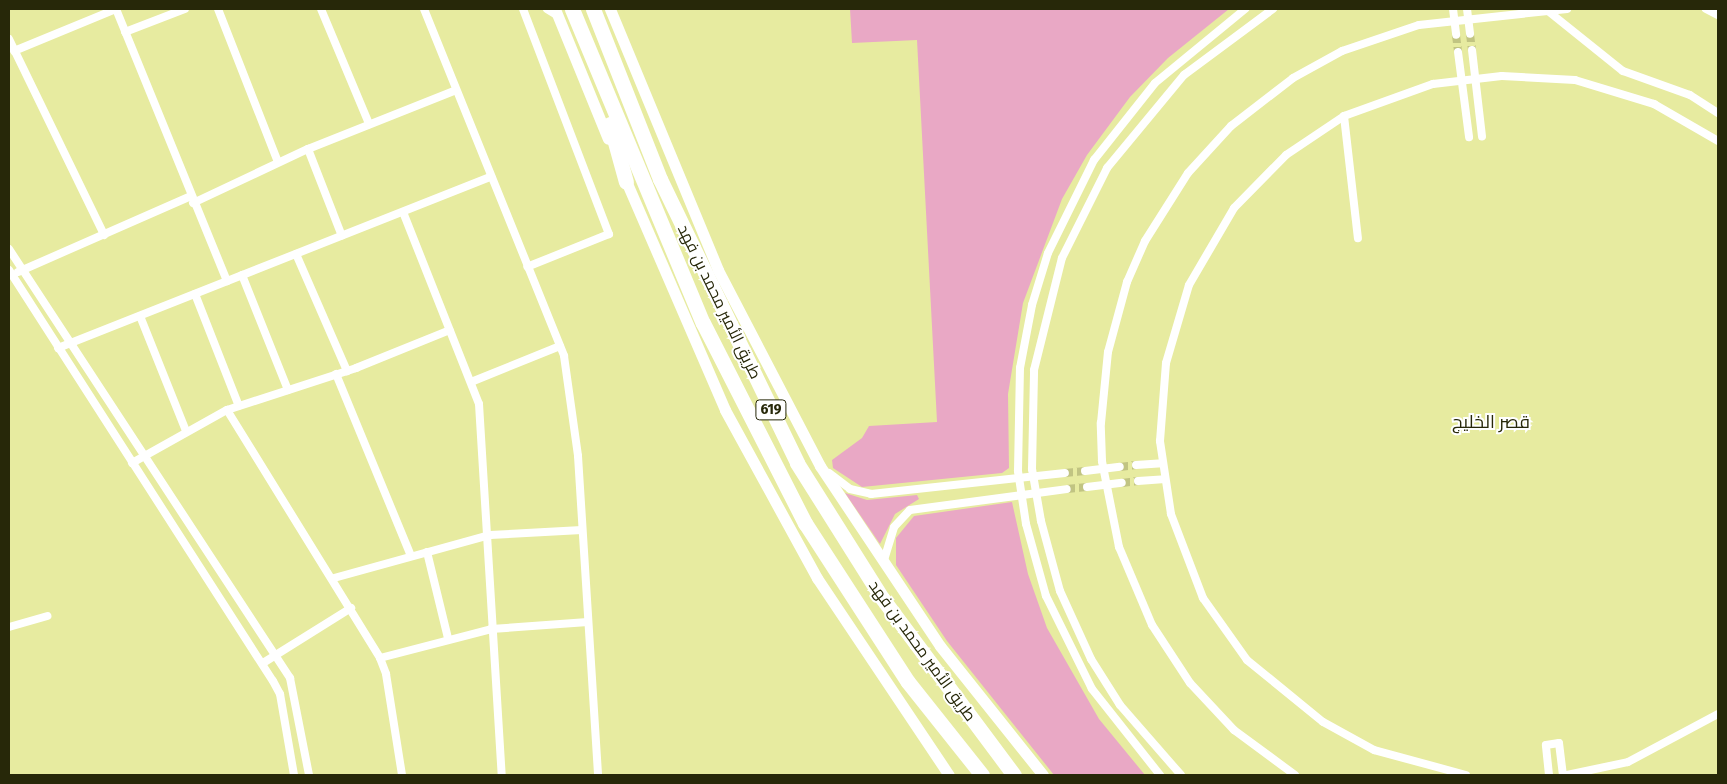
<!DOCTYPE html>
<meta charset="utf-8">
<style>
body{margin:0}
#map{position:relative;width:1727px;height:784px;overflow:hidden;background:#e7eba0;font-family:"Fira Sans Condensed",Cairo,sans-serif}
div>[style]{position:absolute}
.green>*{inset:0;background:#e9a8c5}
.street-tunnel>*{height:8px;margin-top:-4px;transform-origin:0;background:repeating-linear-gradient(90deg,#c1c482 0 8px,transparent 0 12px)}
.street>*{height:8px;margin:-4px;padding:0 4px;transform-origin:4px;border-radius:4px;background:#fff}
.secondary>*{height:11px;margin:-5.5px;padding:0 5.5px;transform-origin:5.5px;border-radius:5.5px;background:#fff}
.highway>*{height:15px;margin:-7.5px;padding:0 7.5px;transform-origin:7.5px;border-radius:7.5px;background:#fff}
span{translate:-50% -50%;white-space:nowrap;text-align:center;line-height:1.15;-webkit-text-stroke:4px #fff;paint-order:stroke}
.shield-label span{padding:1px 4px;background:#fff;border:1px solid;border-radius:4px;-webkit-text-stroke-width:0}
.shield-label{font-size:15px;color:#272809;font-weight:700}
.street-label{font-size:16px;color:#272809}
.neighbourhood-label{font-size:18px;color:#272809}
.frame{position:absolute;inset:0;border:10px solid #272809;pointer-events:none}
</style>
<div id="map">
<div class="green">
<div style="clip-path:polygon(850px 9px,1229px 9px,1168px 58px,1130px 97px,1087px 155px,1062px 199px,1023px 303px,1008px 394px,1009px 468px,1002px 473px,862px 487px,833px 468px,832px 460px,862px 438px,869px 426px,937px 422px,917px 40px,852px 43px)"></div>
<div style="clip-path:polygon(845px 493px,867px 500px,917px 495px,919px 499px,895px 514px,880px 544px)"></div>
<div style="clip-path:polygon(1012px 502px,1028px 574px,1047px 628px,1099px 719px,1145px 775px,1054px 775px,947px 641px,896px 565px,896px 538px,914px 516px)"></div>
</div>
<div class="street-tunnel">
<div style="left:1470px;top:34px;width:16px;rotate:83deg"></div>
<div style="left:1456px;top:35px;width:17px;rotate:83deg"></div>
<div style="left:1120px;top:467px;width:16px;rotate:-7deg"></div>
<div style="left:1065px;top:473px;width:20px;rotate:-6deg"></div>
<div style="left:1122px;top:483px;width:16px;rotate:-7deg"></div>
<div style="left:1067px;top:489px;width:20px;rotate:-6deg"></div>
</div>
<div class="street">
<div style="left:116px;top:9px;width:294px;rotate:67.8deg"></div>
<div style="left:218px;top:9px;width:164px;rotate:68.6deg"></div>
<div style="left:321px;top:9px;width:125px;rotate:67.3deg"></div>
<div style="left:424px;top:9px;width:374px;rotate:68deg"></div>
<div style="left:564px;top:356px;width:101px;rotate:82deg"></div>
<div style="left:578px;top:456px;width:320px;rotate:86.4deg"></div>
<div style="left:523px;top:9px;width:241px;rotate:69.1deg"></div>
<div style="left:609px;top:234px;width:88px;rotate:158.1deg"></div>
<div style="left:547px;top:9px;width:13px;rotate:32deg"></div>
<div style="left:1453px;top:9px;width:26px;rotate:83deg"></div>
<div style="left:1467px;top:9px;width:25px;rotate:83deg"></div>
<div style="left:1706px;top:9px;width:13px;rotate:27deg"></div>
<div style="left:1548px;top:11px;width:96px;rotate:38.7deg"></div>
<div style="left:1623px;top:71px;width:71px;rotate:19.7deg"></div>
<div style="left:1690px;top:95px;width:33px;rotate:33deg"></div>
<div style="left:125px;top:32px;width:64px;rotate:-21deg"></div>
<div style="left:9px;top:39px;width:218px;rotate:64.1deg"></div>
<div style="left:1472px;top:50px;width:87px;rotate:83.4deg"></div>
<div style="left:14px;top:51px;width:110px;rotate:-22.4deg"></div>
<div style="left:1458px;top:52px;width:86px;rotate:82.6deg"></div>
<div style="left:1344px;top:116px;width:123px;rotate:83.5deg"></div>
<div style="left:308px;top:149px;width:93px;rotate:68.7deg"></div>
<div style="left:193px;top:203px;width:127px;rotate:-25.2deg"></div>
<div style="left:308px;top:149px;width:159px;rotate:-21.7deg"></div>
<div style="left:403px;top:212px;width:206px;rotate:68.4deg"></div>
<div style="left:479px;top:404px;width:372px;rotate:86.5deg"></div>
<div style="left:9px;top:249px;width:513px;rotate:56.77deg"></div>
<div style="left:290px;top:678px;width:99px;rotate:78.9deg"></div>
<div style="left:296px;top:254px;width:128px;rotate:66.4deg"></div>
<div style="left:9px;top:270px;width:488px;rotate:57.3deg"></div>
<div style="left:273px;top:681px;width:15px;rotate:62deg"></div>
<div style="left:280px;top:694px;width:82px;rotate:80.2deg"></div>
<div style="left:18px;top:272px;width:189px;rotate:-23.7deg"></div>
<div style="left:242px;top:275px;width:124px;rotate:68.2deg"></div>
<div style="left:195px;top:294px;width:120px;rotate:68.6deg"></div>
<div style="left:140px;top:316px;width:124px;rotate:68.2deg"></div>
<div style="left:58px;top:348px;width:466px;rotate:-21.6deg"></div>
<div style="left:336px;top:374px;width:197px;rotate:67.6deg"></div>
<div style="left:471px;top:382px;width:96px;rotate:-22deg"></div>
<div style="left:227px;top:410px;width:291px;rotate:58.3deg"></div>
<div style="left:380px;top:658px;width:17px;rotate:69deg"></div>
<div style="left:386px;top:674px;width:102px;rotate:81deg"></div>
<div style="left:132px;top:463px;width:109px;rotate:-29.2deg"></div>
<div style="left:227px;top:410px;width:136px;rotate:-18deg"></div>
<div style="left:356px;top:368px;width:101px;rotate:-22deg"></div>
<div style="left:1136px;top:465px;width:26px;rotate:-4deg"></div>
<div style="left:1085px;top:471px;width:35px;rotate:-7deg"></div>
<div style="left:829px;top:473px;width:26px;rotate:37deg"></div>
<div style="left:850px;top:489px;width:22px;rotate:13deg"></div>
<div style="left:871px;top:494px;width:195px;rotate:-6.2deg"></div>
<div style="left:1138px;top:481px;width:27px;rotate:-4deg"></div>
<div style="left:1087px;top:487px;width:35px;rotate:-7deg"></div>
<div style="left:427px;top:552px;width:89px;rotate:76.3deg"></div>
<div style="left:884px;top:560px;width:34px;rotate:-73deg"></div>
<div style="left:894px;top:527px;width:23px;rotate:-47deg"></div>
<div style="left:910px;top:510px;width:158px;rotate:-7.6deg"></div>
<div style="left:334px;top:578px;width:162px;rotate:-15.4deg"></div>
<div style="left:490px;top:535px;width:92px;rotate:-3.1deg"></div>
<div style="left:9px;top:627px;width:40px;rotate:-16deg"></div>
<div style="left:380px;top:658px;width:115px;rotate:-14.6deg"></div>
<div style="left:491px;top:629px;width:97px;rotate:-4.1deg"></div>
<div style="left:263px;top:663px;width:104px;rotate:-32deg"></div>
<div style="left:1160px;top:775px;width:110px;rotate:-128.3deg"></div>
<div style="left:1092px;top:689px;width:104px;rotate:-116.3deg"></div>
<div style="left:1046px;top:596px;width:75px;rotate:-105.5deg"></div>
<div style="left:1026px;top:524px;width:54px;rotate:-98.6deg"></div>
<div style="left:1018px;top:471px;width:103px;rotate:-88.9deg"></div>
<div style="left:1020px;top:368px;width:64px;rotate:-79.2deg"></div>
<div style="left:1032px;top:305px;width:54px;rotate:-72.9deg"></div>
<div style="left:1048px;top:253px;width:104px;rotate:-63.7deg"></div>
<div style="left:1094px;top:160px;width:98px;rotate:-51.6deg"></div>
<div style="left:1155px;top:83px;width:117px;rotate:-39.4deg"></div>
<div style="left:1181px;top:775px;width:93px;rotate:-131.1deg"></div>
<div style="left:1120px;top:705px;width:54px;rotate:-122.2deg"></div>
<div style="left:1091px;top:659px;width:75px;rotate:-114.5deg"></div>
<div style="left:1060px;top:591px;width:73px;rotate:-105.2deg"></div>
<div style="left:1041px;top:521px;width:53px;rotate:-99.8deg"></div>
<div style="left:1032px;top:469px;width:99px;rotate:-88.8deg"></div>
<div style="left:1034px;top:370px;width:115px;rotate:-76deg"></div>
<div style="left:1062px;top:258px;width:101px;rotate:-63.4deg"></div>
<div style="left:1107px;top:168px;width:121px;rotate:-50.4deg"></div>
<div style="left:1184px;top:75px;width:111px;rotate:-36.6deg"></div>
<div style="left:1295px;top:775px;width:76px;rotate:-143.6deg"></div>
<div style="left:1234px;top:730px;width:64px;rotate:-133.1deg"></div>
<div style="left:1190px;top:683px;width:69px;rotate:-123.2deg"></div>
<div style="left:1152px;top:625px;width:85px;rotate:-112.9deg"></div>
<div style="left:1119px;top:547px;width:88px;rotate:-101.2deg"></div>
<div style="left:1102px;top:461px;width:38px;rotate:-92deg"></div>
<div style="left:1101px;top:423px;width:71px;rotate:-84.4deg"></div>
<div style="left:1108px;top:352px;width:73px;rotate:-74.8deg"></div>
<div style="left:1127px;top:282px;width:45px;rotate:-66.3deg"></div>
<div style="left:1145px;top:241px;width:80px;rotate:-57.7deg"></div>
<div style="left:1188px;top:173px;width:64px;rotate:-47.5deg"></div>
<div style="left:1231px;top:126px;width:78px;rotate:-37.7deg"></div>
<div style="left:1293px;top:78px;width:56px;rotate:-28.9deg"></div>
<div style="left:1342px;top:51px;width:81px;rotate:-18.7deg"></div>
<div style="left:1419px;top:25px;width:149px;rotate:-6.2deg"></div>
<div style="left:1466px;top:775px;width:95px;rotate:-164.8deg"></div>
<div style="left:1374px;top:750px;width:58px;rotate:-151.2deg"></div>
<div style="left:1323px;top:722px;width:98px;rotate:-140.8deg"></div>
<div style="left:1247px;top:660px;width:76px;rotate:-125.4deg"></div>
<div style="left:1203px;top:598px;width:90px;rotate:-110.9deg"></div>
<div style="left:1171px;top:514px;width:74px;rotate:-98.6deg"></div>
<div style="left:1160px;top:441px;width:78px;rotate:-85.6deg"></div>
<div style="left:1166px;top:363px;width:81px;rotate:-73.6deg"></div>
<div style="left:1189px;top:285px;width:89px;rotate:-59.7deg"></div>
<div style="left:1234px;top:208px;width:74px;rotate:-45.5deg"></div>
<div style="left:1286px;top:155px;width:70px;rotate:-33.9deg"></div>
<div style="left:1344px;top:116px;width:95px;rotate:-19.8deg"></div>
<div style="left:1433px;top:84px;width:69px;rotate:-6.6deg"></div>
<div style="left:1502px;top:76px;width:73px;rotate:3.1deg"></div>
<div style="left:1575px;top:80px;width:83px;rotate:16.9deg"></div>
<div style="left:1654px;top:104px;width:74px;rotate:30deg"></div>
<div style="left:1549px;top:775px;width:30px;rotate:-96deg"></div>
<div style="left:1546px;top:745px;width:13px;rotate:-9deg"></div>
<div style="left:1559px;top:743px;width:32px;rotate:83deg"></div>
<div style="left:1567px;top:775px;width:62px;rotate:-12deg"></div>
<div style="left:1628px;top:762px;width:102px;rotate:-28.1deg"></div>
</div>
<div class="secondary">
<div style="left:555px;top:9px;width:140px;rotate:67.8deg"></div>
<div style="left:610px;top:9px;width:282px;rotate:67.5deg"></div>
<div style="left:718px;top:270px;width:221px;rotate:62.5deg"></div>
<div style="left:820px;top:466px;width:216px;rotate:56.3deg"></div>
<div style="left:940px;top:646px;width:165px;rotate:51.4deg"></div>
<div style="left:623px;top:174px;width:257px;rotate:66.6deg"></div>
<div style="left:725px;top:410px;width:192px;rotate:61.3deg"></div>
<div style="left:817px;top:578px;width:237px;rotate:56.2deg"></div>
</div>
<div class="highway">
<div style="left:572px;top:9px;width:340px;rotate:67.4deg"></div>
<div style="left:703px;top:323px;width:225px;rotate:63deg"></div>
<div style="left:805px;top:523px;width:189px;rotate:57.1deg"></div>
<div style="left:908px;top:682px;width:119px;rotate:51.5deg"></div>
<div style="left:593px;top:9px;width:183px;rotate:68.5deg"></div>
<div style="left:660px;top:179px;width:315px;rotate:64.2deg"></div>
<div style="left:797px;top:463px;width:160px;rotate:57.8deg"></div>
<div style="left:882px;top:598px;width:221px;rotate:53.3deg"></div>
<div style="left:610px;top:124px;width:60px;rotate:74.6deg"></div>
</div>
<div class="shield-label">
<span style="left:771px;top:410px">619</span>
</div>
<div class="street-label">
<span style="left:719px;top:302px;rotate:64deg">طريق الأمير محمد بن فهد</span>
<span style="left:922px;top:651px;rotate:54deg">طريق الأمير محمد بن فهد</span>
</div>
<div class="neighbourhood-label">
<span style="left:1491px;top:422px">قصر الخليج</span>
</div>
<div class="frame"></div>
</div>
